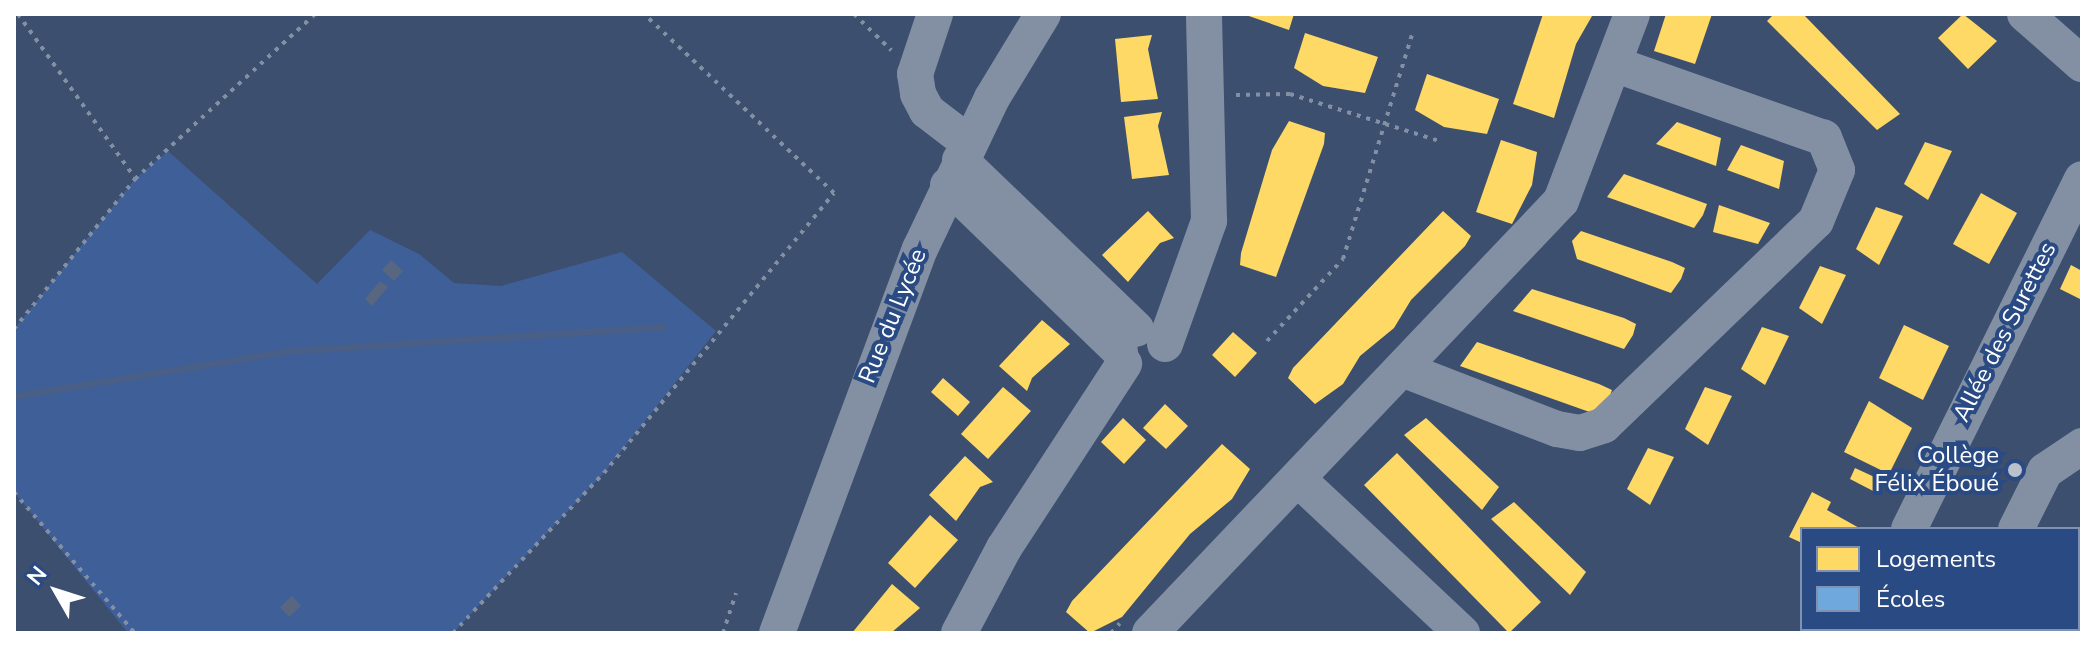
<!DOCTYPE html>
<meta charset="utf-8">
<style>
body{margin:0}
#map{position:relative;width:2096px;height:647px;overflow:hidden;background:#3d4f6e;font-family:"Nunito Sans",sans-serif}
div>[style]{position:absolute}
.green>*{inset:0;background:#3e5f98}
.homes>*{inset:0;background:#ffd966}
.schools>*{inset:0;background:#6fa8dc}
.stream>*{height:7px;margin:-3.5px;padding:0 3.5px;transform-origin:3.5px;border-radius:3.5px;background:#495f87}
.building>*{inset:0;background:#58677f}
.path>*{height:4px;margin-top:-2px;transform-origin:0;background:repeating-linear-gradient(90deg,#8390a4 0 4px,transparent 0 10px)}
.minor>*{height:36px;margin:-18px;padding:0 18px;transform-origin:18px;border-radius:18px;background:#8390a4}
.dots>*{width:22px;height:22px;translate:-50% -50%;box-sizing:border-box;border:4px solid #294a82;border-radius:50%}
span{translate:-50% -50%;white-space:nowrap;text-align:center;line-height:1.15;-webkit-text-stroke:8px #294a82;paint-order:stroke}
.street-label{font-size:24px;color:#fff}
.poi-label{font-size:24px;color:#fff}
.right{translate:-100% -50%;text-align:right}
.frame{position:absolute;inset:0;border:16px solid #fff;pointer-events:none}
.legend{position:absolute;left:1800px;top:527px;width:280px;height:104px;box-sizing:border-box;background:#294a82;border:2px solid #7f92b4;margin:0;padding:10px 14px;list-style:none;font-size:24px;color:#fff}
.legend li{display:flex;align-items:center;gap:16px;height:40px}
.legend b{width:40px;border:2px solid #7f92b4}
.north{position:absolute;left:16px;top:551px;width:80px;height:80px;-webkit-text-stroke:6px #294a82;paint-order:stroke;rotate:309deg;font-size:22px;font-weight:700;line-height:32px;text-align:center;color:#fff}
.north::after{content:'';display:block;margin:auto;width:28px;height:36px;background:#fff;clip-path:polygon(50% 0,100% 100%,50% 72%,0 100%)}
</style>
<div id="map">
<div class="green">
<div style="clip-path:polygon(168px 151px,317px 284px,370px 230px,419px 254px,454px 283px,501px 286px,622px 252px,716px 331px,604px 473px,453px 633px,128px 633px,14px 492px,14px 329px,135px 179px)"></div>
</div>
<div class="homes">
<div style="clip-path:polygon(1243px 14px,1294px 14px,1289px 30px)"></div>
<div style="clip-path:polygon(1543px 14px,1592px 16px,1576px 44px,1554px 118px,1513px 104px)"></div>
<div style="clip-path:polygon(1666px 14px,1712px 14px,1695px 64px,1654px 51px)"></div>
<div style="clip-path:polygon(1774px 14px,1803px 14px,1900px 114px,1877px 130px,1767px 21px)"></div>
<div style="clip-path:polygon(1963px 14px,1997px 41px,1968px 69px,1938px 38px)"></div>
<div style="clip-path:polygon(1305px 33px,1378px 57px,1365px 93px,1323px 86px,1294px 68px)"></div>
<div style="clip-path:polygon(1152px 35px,1148px 49px,1158px 99px,1121px 102px,1115px 39px)"></div>
<div style="clip-path:polygon(1427px 74px,1499px 99px,1487px 134px,1444px 127px,1415px 110px)"></div>
<div style="clip-path:polygon(1162px 112px,1158px 126px,1169px 175px,1132px 179px,1124px 117px)"></div>
<div style="clip-path:polygon(1289px 121px,1325px 133px,1324px 144px,1276px 277px,1240px 265px,1241px 253px,1272px 150px)"></div>
<div style="clip-path:polygon(1677px 122px,1721px 138px,1716px 166px,1656px 144px)"></div>
<div style="clip-path:polygon(1501px 140px,1537px 152px,1532px 185px,1512px 224px,1476px 212px)"></div>
<div style="clip-path:polygon(1925px 142px,1952px 151px,1928px 200px,1904px 184px)"></div>
<div style="clip-path:polygon(1741px 145px,1784px 161px,1779px 189px,1727px 170px)"></div>
<div style="clip-path:polygon(1624px 174px,1707px 204px,1703px 215px,1694px 228px,1607px 197px)"></div>
<div style="clip-path:polygon(1981px 193px,2017px 213px,1989px 264px,1953px 244px)"></div>
<div style="clip-path:polygon(1719px 205px,1770px 223px,1758px 244px,1713px 232px)"></div>
<div style="clip-path:polygon(1876px 207px,1903px 216px,1879px 265px,1856px 249px)"></div>
<div style="clip-path:polygon(1148px 211px,1174px 238px,1160px 243px,1128px 282px,1102px 255px)"></div>
<div style="clip-path:polygon(1443px 211px,1471px 236px,1465px 246px,1411px 300px,1394px 328px,1360px 356px,1343px 384px,1315px 404px,1288px 378px,1293px 368px)"></div>
<div style="clip-path:polygon(1581px 231px,1672px 262px,1685px 268px,1681px 279px,1671px 293px,1577px 259px,1572px 241px)"></div>
<div style="clip-path:polygon(2071px 265px,2082px 271px,2082px 300px,2060px 289px)"></div>
<div style="clip-path:polygon(1820px 266px,1846px 275px,1822px 324px,1799px 308px)"></div>
<div style="clip-path:polygon(1532px 289px,1624px 318px,1636px 324px,1633px 335px,1624px 349px,1513px 311px)"></div>
<div style="clip-path:polygon(1042px 320px,1070px 344px,1032px 378px,1027px 391px,999px 366px)"></div>
<div style="clip-path:polygon(1904px 325px,1949px 346px,1923px 400px,1879px 378px)"></div>
<div style="clip-path:polygon(1762px 327px,1789px 336px,1765px 385px,1741px 369px)"></div>
<div style="clip-path:polygon(1233px 332px,1257px 353px,1235px 377px,1212px 355px)"></div>
<div style="clip-path:polygon(1477px 342px,1599px 384px,1612px 390px,1608px 401px,1598px 415px,1460px 366px)"></div>
<div style="clip-path:polygon(943px 378px,970px 402px,958px 416px,931px 392px)"></div>
<div style="clip-path:polygon(1003px 387px,1031px 411px,988px 459px,961px 434px)"></div>
<div style="clip-path:polygon(1705px 387px,1732px 396px,1708px 445px,1685px 429px)"></div>
<div style="clip-path:polygon(1869px 401px,1912px 428px,1889px 474px,1844px 452px)"></div>
<div style="clip-path:polygon(1165px 404px,1188px 426px,1166px 449px,1143px 428px)"></div>
<div style="clip-path:polygon(1123px 418px,1146px 440px,1124px 464px,1101px 442px)"></div>
<div style="clip-path:polygon(1426px 418px,1499px 487px,1482px 510px,1404px 435px)"></div>
<div style="clip-path:polygon(1222px 444px,1250px 469px,1232px 499px,1190px 534px,1122px 617px,1090px 633px,1066px 612px,1072px 601px)"></div>
<div style="clip-path:polygon(1648px 448px,1674px 457px,1650px 505px,1627px 489px)"></div>
<div style="clip-path:polygon(1397px 453px,1541px 602px,1509px 633px,1364px 485px)"></div>
<div style="clip-path:polygon(965px 456px,993px 482px,980px 487px,956px 521px,929px 495px)"></div>
<div style="clip-path:polygon(1855px 468px,1883px 481px,1877px 493px,1850px 479px)"></div>
<div style="clip-path:polygon(1812px 492px,1831px 502px,1827px 510px,1861px 529px,1802px 529px,1802px 543px,1789px 537px)"></div>
<div style="clip-path:polygon(1514px 502px,1586px 572px,1570px 595px,1491px 519px)"></div>
<div style="clip-path:polygon(930px 515px,958px 540px,915px 588px,888px 563px)"></div>
<div style="clip-path:polygon(892px 584px,920px 608px,891px 633px,852px 633px)"></div>
</div>
<div class="schools">
<div style="clip-path:polygon(2078px 543px,2082px 547px,2082px 587px,2078px 583px)"></div>
<div style="clip-path:polygon(1926px 629px,1989px 629px,2000px 632px,1925px 633px)"></div>
</div>
<div class="stream">
<div style="left:14px;top:396px;width:278px;rotate:-9.3deg"></div>
<div style="left:288px;top:351px;width:375px;rotate:-3.7deg"></div>
</div>
<div class="building">
<div style="clip-path:polygon(391px 260px,403px 271px,394px 281px,382px 270px)"></div>
<div style="clip-path:polygon(380px 281px,388px 287px,372px 306px,365px 299px)"></div>
<div style="clip-path:polygon(292px 596px,301px 606px,289px 617px,280px 607px)"></div>
</div>
<div class="path">
<div style="left:18px;top:14px;width:201px;rotate:54.5deg"></div>
<div style="left:854px;top:14px;width:52px;rotate:44.2deg"></div>
<div style="left:1236px;top:95px;width:54px;rotate:-1.1deg"></div>
<div style="left:1290px;top:94px;width:156px;rotate:17.5deg"></div>
<div style="left:14px;top:329px;width:193px;rotate:-51.1deg"></div>
<div style="left:135px;top:179px;width:244px;rotate:-42.5deg"></div>
<div style="left:1267px;top:341px;width:112px;rotate:-47.2deg"></div>
<div style="left:1343px;top:259px;width:238px;rotate:-72.9deg"></div>
<div style="left:14px;top:492px;width:186px;rotate:49.4deg"></div>
<div style="left:453px;top:633px;width:220px;rotate:-46.7deg"></div>
<div style="left:604px;top:473px;width:362px;rotate:-50.6deg"></div>
<div style="left:834px;top:193px;width:261px;rotate:-136.7deg"></div>
<div style="left:723px;top:633px;width:42px;rotate:-72deg"></div>
<div style="left:1111px;top:633px;width:13px;rotate:-48deg"></div>
</div>
<div class="minor">
<div style="left:935px;top:14px;width:63px;rotate:108.4deg"></div>
<div style="left:915px;top:74px;width:20px;rotate:81deg"></div>
<div style="left:918px;top:94px;width:19px;rotate:62deg"></div>
<div style="left:927px;top:111px;width:53px;rotate:37.3deg"></div>
<div style="left:2025px;top:14px;width:76px;rotate:41.3deg"></div>
<div style="left:960px;top:160px;width:244px;rotate:43.8deg"></div>
<div style="left:948px;top:185px;width:239px;rotate:44deg"></div>
<div style="left:1165px;top:344px;width:131px;rotate:-70.3deg"></div>
<div style="left:1209px;top:221px;width:207px;rotate:-91.4deg"></div>
<div style="left:1402px;top:369px;width:166px;rotate:21.2deg"></div>
<div style="left:1557px;top:429px;width:23px;rotate:10deg"></div>
<div style="left:1580px;top:433px;width:25px;rotate:-18deg"></div>
<div style="left:1604px;top:425px;width:294px;rotate:-43.9deg"></div>
<div style="left:1816px;top:221px;width:55px;rotate:-67.6deg"></div>
<div style="left:1837px;top:170px;width:35px;rotate:-112deg"></div>
<div style="left:1824px;top:138px;width:223px;rotate:-160.6deg"></div>
<div style="left:1298px;top:479px;width:225px;rotate:43.2deg"></div>
<div style="left:1909px;top:529px;width:390px;rotate:-63.7deg"></div>
<div style="left:2016px;top:529px;width:65px;rotate:-63.4deg"></div>
<div style="left:2045px;top:471px;width:45px;rotate:-34deg"></div>
<div style="left:2057px;top:629px;width:13px;rotate:18deg"></div>
<div style="left:777px;top:633px;width:410px;rotate:-69.6deg"></div>
<div style="left:920px;top:249px;width:167px;rotate:-64.5deg"></div>
<div style="left:992px;top:98px;width:98px;rotate:-58.7deg"></div>
<div style="left:959px;top:633px;width:96px;rotate:-62.1deg"></div>
<div style="left:1004px;top:548px;width:220px;rotate:-56.9deg"></div>
<div style="left:1150px;top:633px;width:596px;rotate:-46.43deg"></div>
<div style="left:1561px;top:201px;width:200px;rotate:-69.2deg"></div>
<div style="left:1860px;top:633px;width:4px;rotate:-63deg"></div>
</div>
<div class="dots">
<div style="left:2015px;top:470px;background:#bbc1cc"></div>
</div>
<div class="street-label">
<span style="left:893px;top:316px;rotate:-68deg">Rue du Lycée</span>
<span style="left:2005px;top:332px;rotate:-63deg">Allée des Surettes</span>
</div>
<div class="poi-label">
<span class="right" style="left:1999px;top:470px">Collège<br>Félix Éboué</span>
</div>
<div class="frame"></div>
<ul class="legend">
<li><b style="height:22px;background:#ffd966"></b>Logements</li>
<li><b style="height:22px;background:#6fa8dc"></b>Écoles</li>
</ul>
<div class="north">N</div>
</div>
